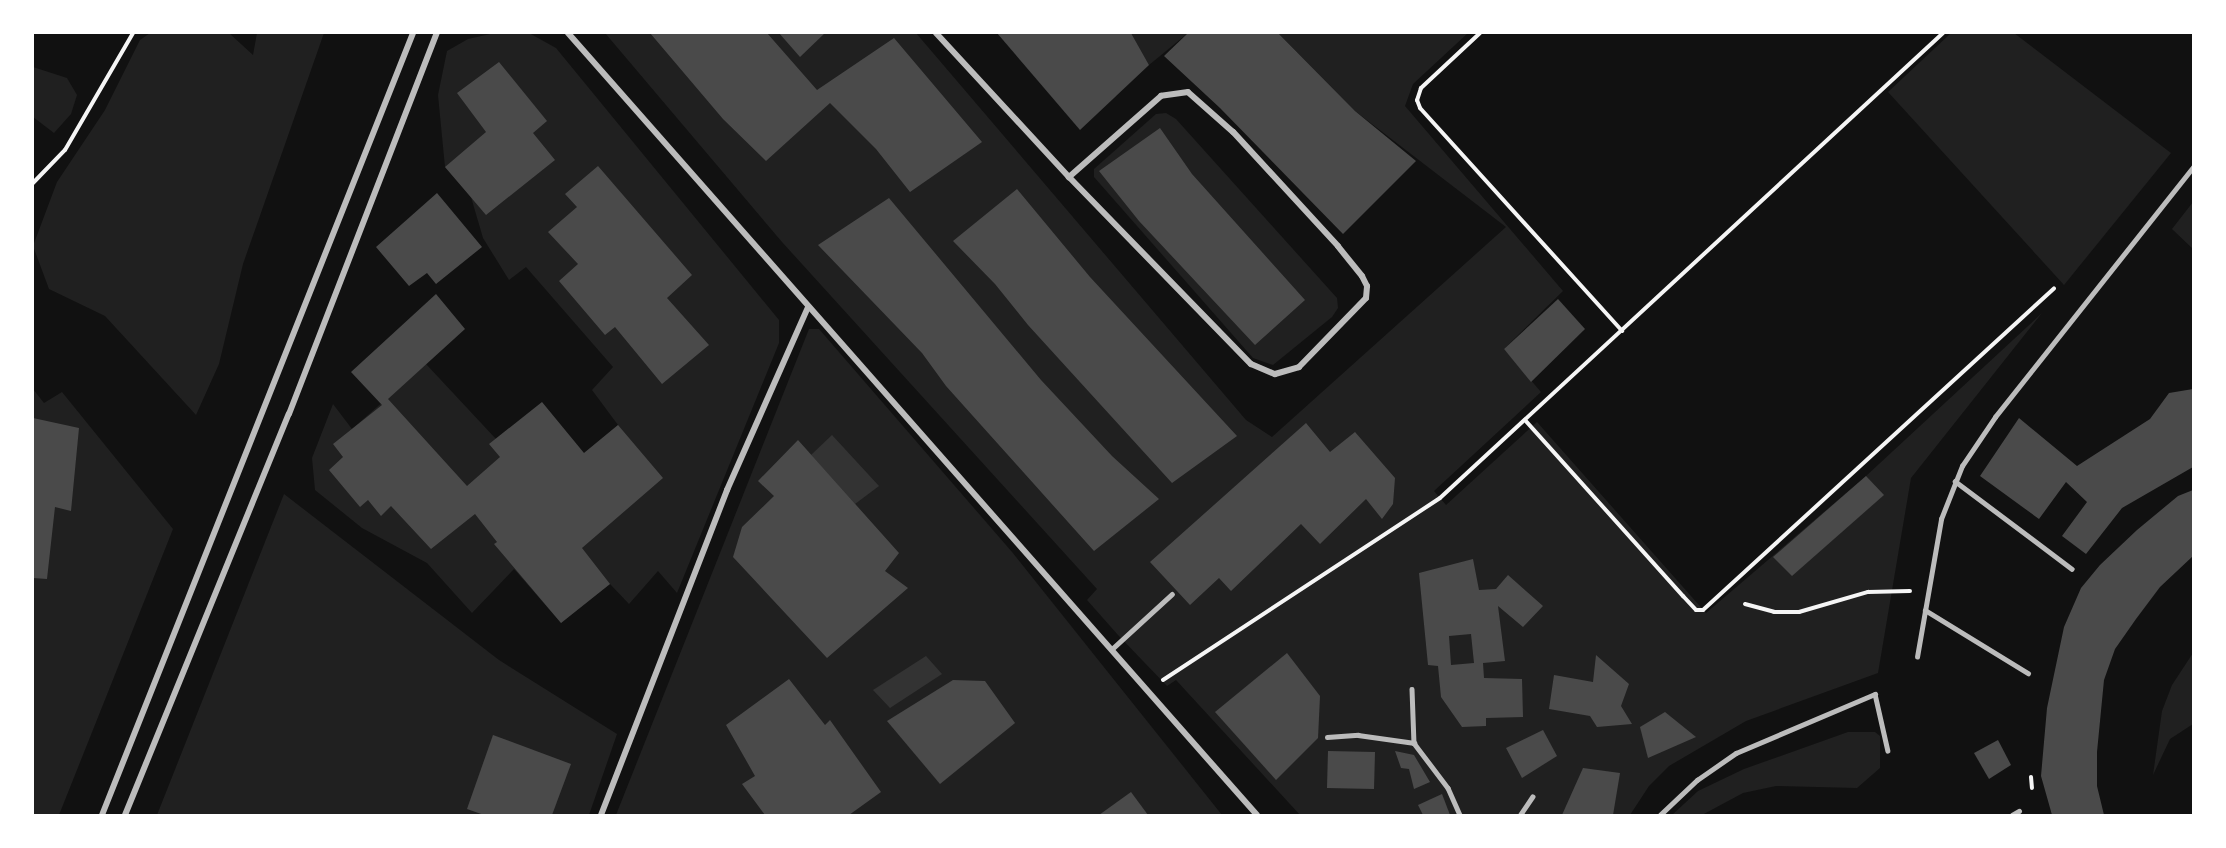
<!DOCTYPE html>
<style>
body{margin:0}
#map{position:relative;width:2226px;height:848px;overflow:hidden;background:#111;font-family:Poppins,sans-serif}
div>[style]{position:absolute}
.green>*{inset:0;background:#202020}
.water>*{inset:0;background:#333}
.building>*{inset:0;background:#4a4a4a}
.path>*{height:4px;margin:-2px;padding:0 2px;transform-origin:2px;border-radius:2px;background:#f5f5f5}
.service>*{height:4.5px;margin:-2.25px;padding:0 2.25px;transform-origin:2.25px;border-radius:2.25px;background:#bcbcbc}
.minor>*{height:6px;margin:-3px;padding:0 3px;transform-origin:3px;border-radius:3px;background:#bcbcbc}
span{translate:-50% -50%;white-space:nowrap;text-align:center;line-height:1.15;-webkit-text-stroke:4.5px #fff;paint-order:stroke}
.frame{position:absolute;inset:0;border:34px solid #fff;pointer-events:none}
</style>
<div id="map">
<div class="green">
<div style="clip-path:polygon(150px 33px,229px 33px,253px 55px,257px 33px,324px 33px,243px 264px,219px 364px,196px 415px,105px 316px,49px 289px,33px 246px,57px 182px,105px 110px,140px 40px)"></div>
<div style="clip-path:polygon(495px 33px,529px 33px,556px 48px,779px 320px,779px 343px,677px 593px,658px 571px,629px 604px,610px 584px,561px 623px,514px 569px,472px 613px,427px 563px,362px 528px,315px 490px,312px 458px,333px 404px,352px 429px,426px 364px,496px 439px,584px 453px,618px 425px,592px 390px,613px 367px,526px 267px,509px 280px,483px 238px,471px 197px,445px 167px,438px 95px,447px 51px,468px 39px)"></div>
<div style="clip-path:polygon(605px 33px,916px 33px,1246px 420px,1272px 437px,1506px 227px,1355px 111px,1278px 33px,1468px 33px,1413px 84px,1405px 106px,1563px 291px,1504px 349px,1541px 392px,1434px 491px,1446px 505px,1537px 422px,1706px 613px,1866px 476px,2042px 313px,1911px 478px,1878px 673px,1746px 721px,1669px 766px,1649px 786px,1630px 815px,1300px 815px,1176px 680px,1167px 686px,1118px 635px,1087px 600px,1097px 589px,782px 242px)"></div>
<div style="clip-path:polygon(1131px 33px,1188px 33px,1149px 65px)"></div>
<div style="clip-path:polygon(1951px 33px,2014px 33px,2171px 153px,2064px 285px,1888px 92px)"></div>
<div style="clip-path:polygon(33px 67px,67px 78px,77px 95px,71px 114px,54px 133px,33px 117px)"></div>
<div style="clip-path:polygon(1166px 113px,1176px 119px,1337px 298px,1338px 308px,1332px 317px,1273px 365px,1253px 358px,1094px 177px,1094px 169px,1156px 114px)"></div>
<div style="clip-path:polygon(2193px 202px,2193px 249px,2172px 229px)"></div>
<div style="clip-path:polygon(809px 329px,819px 329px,1012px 552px,1222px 815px,616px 815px)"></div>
<div style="clip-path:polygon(33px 389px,44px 403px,62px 392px,173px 529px,59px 815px,33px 815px)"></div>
<div style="clip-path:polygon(284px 494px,499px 660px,617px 734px,589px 815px,157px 815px)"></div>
<div style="clip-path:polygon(2193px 653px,2193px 724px,2170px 739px,2153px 775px,2162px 711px,2172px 685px)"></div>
<div style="clip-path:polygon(1848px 732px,1875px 732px,1880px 736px,1880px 768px,1857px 788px,1776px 786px,1743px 793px,1702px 815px,1672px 815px,1698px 791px,1744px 769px)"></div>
</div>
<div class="water">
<div style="clip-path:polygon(832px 435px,879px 486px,855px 504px,811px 455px)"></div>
<div style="clip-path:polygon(926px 656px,942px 674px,890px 708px,873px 690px)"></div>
</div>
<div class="building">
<div style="clip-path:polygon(650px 33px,767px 33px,817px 90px,894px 38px,982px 142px,910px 192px,876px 149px,830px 103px,766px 161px,723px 119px)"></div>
<div style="clip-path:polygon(779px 33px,825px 33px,800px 57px)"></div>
<div style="clip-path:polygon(997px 33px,1131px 33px,1149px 65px,1080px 130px)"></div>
<div style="clip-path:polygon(1188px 33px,1278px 33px,1355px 111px,1416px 161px,1343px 234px,1220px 108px,1164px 56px)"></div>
<div style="clip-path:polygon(499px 62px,547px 121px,533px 133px,555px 160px,486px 215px,445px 167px,486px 132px,457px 93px)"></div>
<div style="clip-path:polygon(1160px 128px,1192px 174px,1305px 300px,1255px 345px,1139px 221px,1099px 171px)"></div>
<div style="clip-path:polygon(598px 166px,692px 275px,667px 298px,709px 345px,662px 384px,615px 327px,605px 335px,559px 281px,578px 264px,548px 232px,577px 207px,565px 194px)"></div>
<div style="clip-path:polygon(1017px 189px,1090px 277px,1237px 436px,1172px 483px,1028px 325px,995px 284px,953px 241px)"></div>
<div style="clip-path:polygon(437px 193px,482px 247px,436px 284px,427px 273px,409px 286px,376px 247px)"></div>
<div style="clip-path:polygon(889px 198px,1041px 380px,1112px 456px,1159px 499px,1094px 551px,946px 386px,922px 353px,818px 245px)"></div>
<div style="clip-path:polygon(436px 294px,465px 329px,388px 399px,467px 486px,500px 457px,489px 444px,542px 402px,584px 453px,618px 425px,663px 478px,582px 548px,610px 584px,561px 623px,494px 544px,497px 542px,475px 514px,431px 549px,391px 506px,381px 516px,368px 500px,360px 507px,329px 470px,343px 457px,333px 444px,382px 405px,351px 372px)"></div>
<div style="clip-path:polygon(1558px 299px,1585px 329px,1531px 382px,1504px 349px)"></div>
<div style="clip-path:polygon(2193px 389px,2193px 467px,2122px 508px,2086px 554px,2062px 536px,2087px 502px,2066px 482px,2039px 519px,1980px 476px,2019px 418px,2077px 466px,2150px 419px,2169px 393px)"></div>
<div style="clip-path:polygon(33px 418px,79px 428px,71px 511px,55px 507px,47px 579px,33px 578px)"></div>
<div style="clip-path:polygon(1306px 423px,1330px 452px,1355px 432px,1395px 478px,1393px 504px,1382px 519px,1366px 499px,1320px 544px,1301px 524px,1231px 591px,1219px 578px,1190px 605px,1150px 562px)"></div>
<div style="clip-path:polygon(798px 440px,899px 553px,885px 571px,908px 588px,827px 658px,733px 557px,742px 527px,774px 496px,758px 481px)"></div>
<div style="clip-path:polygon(1866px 476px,1884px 495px,1792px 576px,1773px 557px)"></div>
<div style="clip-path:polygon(2193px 490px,2193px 556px,2160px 587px,2136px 619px,2115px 649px,2104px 680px,2097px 752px,2097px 786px,2104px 815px,2052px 815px,2041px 776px,2047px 708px,2064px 627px,2081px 588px,2100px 565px,2137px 530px,2178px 496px)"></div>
<div style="clip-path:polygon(evenodd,1473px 559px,1479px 590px,1496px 589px,1508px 575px,1543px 606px,1523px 627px,1498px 606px,1505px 661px,1483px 663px,1484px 678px,1522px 679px,1523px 717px,1486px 718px,1486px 726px,1462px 727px,1441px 697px,1438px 666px,1428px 665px,1419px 573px,1473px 559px,1471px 634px,1474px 663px,1451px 665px,1449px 636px,1471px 634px)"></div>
<div style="clip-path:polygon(1287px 653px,1320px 696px,1318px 738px,1276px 780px,1215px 712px)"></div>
<div style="clip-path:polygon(1596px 655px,1629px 684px,1621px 706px,1632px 724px,1597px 727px,1590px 716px,1549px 709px,1554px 675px,1593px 682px)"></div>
<div style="clip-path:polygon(789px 679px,825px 725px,830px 720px,881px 792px,849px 815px,765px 815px,742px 784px,755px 776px,726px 725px)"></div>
<div style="clip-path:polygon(953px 680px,985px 681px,1015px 723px,940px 784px,887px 721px)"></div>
<div style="clip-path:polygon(1665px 712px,1696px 737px,1648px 758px,1640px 727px)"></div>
<div style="clip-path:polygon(1543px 730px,1557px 756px,1522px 778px,1506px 748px)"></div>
<div style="clip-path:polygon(493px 735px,571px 764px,552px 815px,484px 815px,467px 809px)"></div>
<div style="clip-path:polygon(1998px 740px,2011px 765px,1989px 779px,1974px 753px)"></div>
<div style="clip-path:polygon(1328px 751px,1375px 752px,1374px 789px,1327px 788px)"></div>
<div style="clip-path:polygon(1395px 751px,1414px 755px,1430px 782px,1414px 789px,1409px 769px,1401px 768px)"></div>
<div style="clip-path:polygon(1583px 768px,1620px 773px,1613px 815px,1562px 815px)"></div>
<div style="clip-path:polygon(1131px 792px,1148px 815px,1099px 815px)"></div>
<div style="clip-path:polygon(1442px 794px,1450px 815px,1423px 815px,1418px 805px)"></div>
</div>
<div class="path">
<div style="left:1480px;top:33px;width:81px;rotate:137deg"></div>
<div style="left:1421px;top:88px;width:13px;rotate:108deg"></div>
<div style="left:1417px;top:100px;width:9px;rotate:69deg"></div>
<div style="left:1420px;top:108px;width:301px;rotate:47.8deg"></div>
<div style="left:33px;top:183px;width:46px;rotate:-45.9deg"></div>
<div style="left:65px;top:150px;width:135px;rotate:-59.8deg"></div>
<div style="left:1525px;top:420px;width:237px;rotate:48.1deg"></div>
<div style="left:1683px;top:596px;width:19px;rotate:47deg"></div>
<div style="left:1696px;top:610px;width:7px"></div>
<div style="left:1703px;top:610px;width:476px;rotate:-42.5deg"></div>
<div style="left:1745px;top:604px;width:30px;rotate:15deg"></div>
<div style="left:1774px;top:612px;width:25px"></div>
<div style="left:1799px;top:612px;width:72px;rotate:-16.2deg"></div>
<div style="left:1868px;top:592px;width:42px;rotate:-1.4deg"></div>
<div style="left:1163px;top:680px;width:331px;rotate:-33.3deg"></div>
<div style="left:1440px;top:498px;width:685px;rotate:-42.75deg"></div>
<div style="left:2031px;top:777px;width:11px;rotate:85deg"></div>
</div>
<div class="service">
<div style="left:1955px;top:481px;width:146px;rotate:36.9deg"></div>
<div style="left:1925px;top:610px;width:121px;rotate:31.5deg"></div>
<div style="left:1112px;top:649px;width:81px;rotate:-42.5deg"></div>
<div style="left:1917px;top:657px;width:140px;rotate:-80.1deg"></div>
<div style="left:1941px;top:519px;width:57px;rotate:-68.4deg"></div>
<div style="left:1962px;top:466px;width:59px;rotate:-56deg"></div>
<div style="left:1995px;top:417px;width:319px;rotate:-51.6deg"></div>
<div style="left:1412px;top:689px;width:54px;rotate:87.9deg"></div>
<div style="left:1414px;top:743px;width:56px;rotate:52.9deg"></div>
<div style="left:1448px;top:788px;width:30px;rotate:66deg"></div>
<div style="left:1327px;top:737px;width:31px;rotate:-4deg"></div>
<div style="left:1358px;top:735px;width:57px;rotate:8.1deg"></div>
<div style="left:1520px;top:815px;width:22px;rotate:-56deg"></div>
<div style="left:1660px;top:815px;width:51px;rotate:-43.4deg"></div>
<div style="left:1697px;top:780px;width:47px;rotate:-34.7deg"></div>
<div style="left:1736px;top:753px;width:151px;rotate:-23deg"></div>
<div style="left:1875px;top:694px;width:58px;rotate:77.2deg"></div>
<div style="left:2012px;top:815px;width:8px;rotate:-30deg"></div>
</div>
<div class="minor">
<div style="left:568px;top:33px;width:1042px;rotate:48.62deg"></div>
<div style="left:936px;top:33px;width:196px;rotate:47.3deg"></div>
<div style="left:1069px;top:177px;width:261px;rotate:45.8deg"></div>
<div style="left:1251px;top:364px;width:26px;rotate:23deg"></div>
<div style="left:1275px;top:374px;width:25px;rotate:-16deg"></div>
<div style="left:1299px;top:367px;width:96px;rotate:-45.8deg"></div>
<div style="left:1366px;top:298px;width:12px;rotate:-85deg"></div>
<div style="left:1367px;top:286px;width:11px;rotate:-117deg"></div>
<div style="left:1362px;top:276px;width:38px;rotate:-129deg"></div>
<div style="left:1338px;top:246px;width:155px;rotate:-132.6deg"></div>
<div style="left:1233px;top:132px;width:60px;rotate:-138.4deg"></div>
<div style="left:1188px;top:92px;width:27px;rotate:172deg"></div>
<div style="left:1161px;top:96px;width:123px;rotate:138.6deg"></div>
<div style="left:102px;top:815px;width:842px;rotate:-68.31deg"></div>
<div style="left:125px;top:815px;width:433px;rotate:-67.8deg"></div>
<div style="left:289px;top:414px;width:409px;rotate:-68.8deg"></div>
<div style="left:601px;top:815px;width:349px;rotate:-68.8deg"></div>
<div style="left:727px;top:490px;width:200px;rotate:-66.1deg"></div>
</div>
<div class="frame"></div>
</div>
